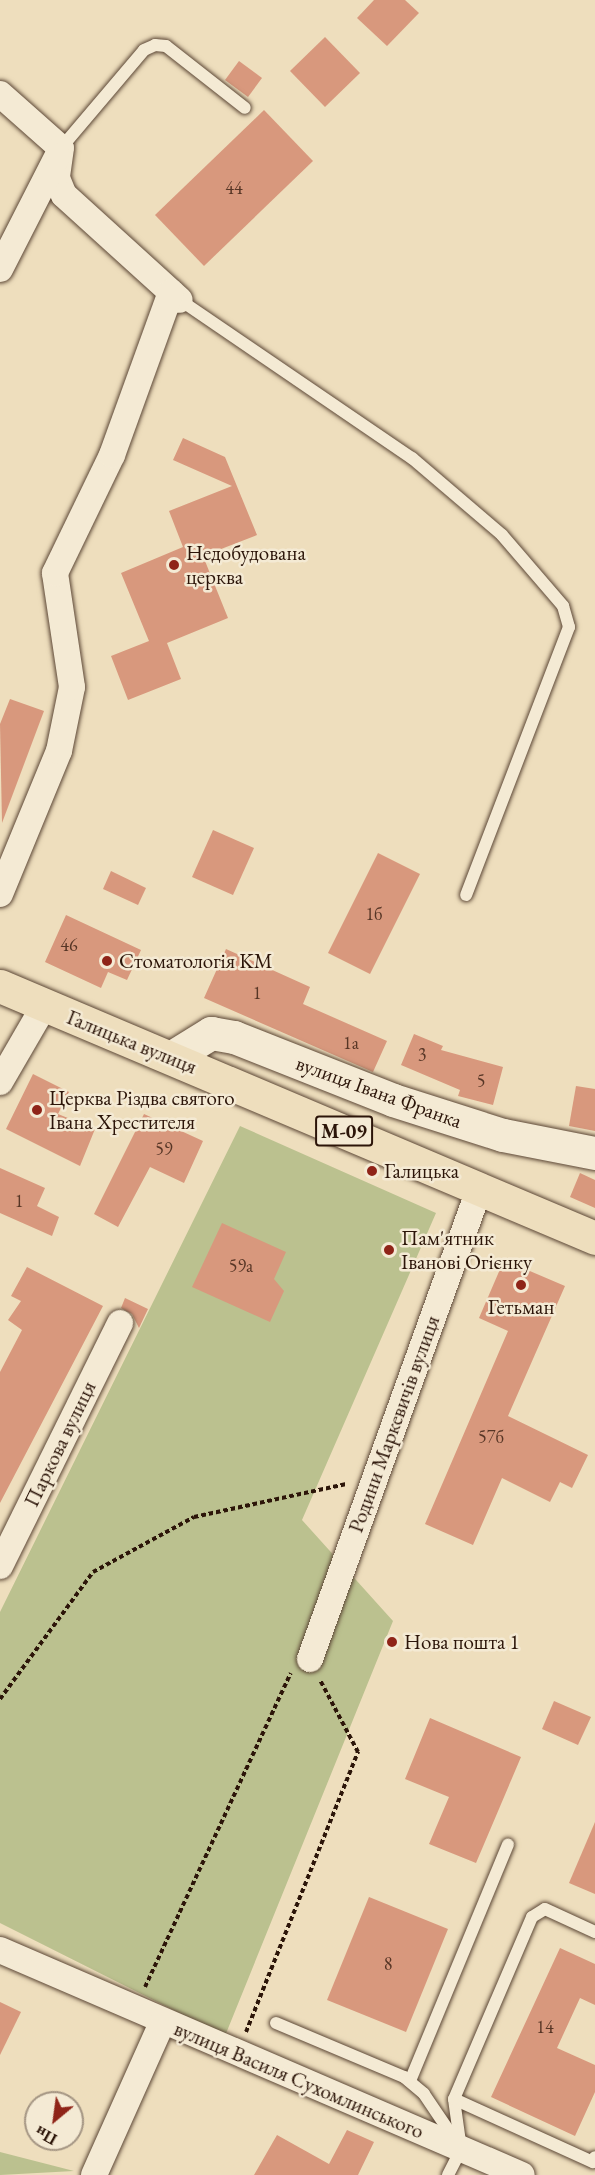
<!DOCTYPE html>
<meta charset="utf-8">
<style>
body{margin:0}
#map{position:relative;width:595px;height:2175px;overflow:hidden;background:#eedebd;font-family:"EB Garamond",serif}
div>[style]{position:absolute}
.green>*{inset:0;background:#bbc18f}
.building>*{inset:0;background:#d8987d}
.path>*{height:4px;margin-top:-2px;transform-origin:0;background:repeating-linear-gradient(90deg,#2c1509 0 4.5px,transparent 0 7.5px)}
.roads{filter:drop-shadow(0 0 2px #5c4736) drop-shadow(0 0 2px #5c4736)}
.lane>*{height:12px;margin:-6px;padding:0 6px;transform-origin:6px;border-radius:6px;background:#f4ead4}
.street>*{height:26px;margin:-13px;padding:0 13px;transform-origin:13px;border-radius:13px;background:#f4ead4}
.secondary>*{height:33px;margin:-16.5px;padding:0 16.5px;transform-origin:16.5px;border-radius:16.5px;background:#f4ead4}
.primary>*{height:33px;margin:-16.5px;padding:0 16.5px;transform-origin:16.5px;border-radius:16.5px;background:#eedebd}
.dots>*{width:16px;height:16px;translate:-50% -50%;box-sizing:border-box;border:3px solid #f4ead4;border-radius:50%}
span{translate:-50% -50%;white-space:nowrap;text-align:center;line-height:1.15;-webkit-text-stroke:5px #f4ead4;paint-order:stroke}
.number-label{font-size:18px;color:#573626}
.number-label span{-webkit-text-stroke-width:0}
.shield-label span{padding:2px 4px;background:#f4ead4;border:2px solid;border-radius:4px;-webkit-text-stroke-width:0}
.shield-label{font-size:20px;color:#2c1509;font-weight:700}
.poi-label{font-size:21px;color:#2c1509}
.left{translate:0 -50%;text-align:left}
.street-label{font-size:21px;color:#2c1509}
.north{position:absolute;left:24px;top:2091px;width:60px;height:60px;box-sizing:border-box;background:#f4ead4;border:2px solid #a49583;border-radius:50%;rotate:209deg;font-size:16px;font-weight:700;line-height:24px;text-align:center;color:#2c1509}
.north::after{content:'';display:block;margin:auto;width:21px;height:27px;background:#8f2418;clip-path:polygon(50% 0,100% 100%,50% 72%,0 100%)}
</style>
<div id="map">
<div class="green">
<div style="clip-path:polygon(240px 1126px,436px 1213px,302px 1520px,393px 1621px,225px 2036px,0 1923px,0 1612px)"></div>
<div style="clip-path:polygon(0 2152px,74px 2171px,0 2175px)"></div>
</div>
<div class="building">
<div style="clip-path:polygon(374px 0,405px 0,419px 13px,387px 46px,357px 18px)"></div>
<div style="clip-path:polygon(325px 37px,360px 73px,325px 107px,290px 71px)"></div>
<div style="clip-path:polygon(239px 61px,262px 78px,248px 97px,225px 80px)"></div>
<div style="clip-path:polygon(264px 110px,313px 161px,204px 266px,155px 215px)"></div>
<div style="clip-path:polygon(183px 438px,225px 457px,257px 535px,203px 556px,228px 618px,167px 643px,181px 679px,128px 700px,111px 656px,149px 641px,121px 573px,183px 547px,169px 511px,232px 486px,173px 460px)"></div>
<div style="clip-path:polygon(10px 699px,44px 711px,2px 823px,0 724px)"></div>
<div style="clip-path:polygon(213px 830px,254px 848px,233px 895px,192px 877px)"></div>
<div style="clip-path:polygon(378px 853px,420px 874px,370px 974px,328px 953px)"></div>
<div style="clip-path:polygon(111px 871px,146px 888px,138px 905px,103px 889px)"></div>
<div style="clip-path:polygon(66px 915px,141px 950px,127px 980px,108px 972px,101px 988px,45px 962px)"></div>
<div style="clip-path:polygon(226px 949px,310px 987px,303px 1004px,387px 1041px,373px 1072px,204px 998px)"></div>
<div style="clip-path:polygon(414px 1034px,443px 1046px,441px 1050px,503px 1067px,493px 1105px,458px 1096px,460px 1090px,401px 1065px)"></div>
<div style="clip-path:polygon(33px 1074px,69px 1092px,58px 1114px,95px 1129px,80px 1166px,6px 1129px)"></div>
<div style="clip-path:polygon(576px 1086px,595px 1089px,595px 1131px,569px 1126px)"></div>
<div style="clip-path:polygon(144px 1114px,203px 1141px,184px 1183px,150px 1167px,118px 1227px,94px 1214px)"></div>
<div style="clip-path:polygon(0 1168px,45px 1188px,37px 1206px,59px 1217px,52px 1236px,0 1213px)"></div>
<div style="clip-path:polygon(580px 1173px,595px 1180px,595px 1208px,570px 1197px)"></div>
<div style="clip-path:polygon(222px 1223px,286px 1252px,274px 1279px,284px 1291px,270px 1322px,192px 1287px)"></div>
<div style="clip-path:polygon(504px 1260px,565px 1286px,508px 1416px,588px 1455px,572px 1488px,560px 1482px,550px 1502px,502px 1478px,473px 1545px,425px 1524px,508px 1331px,479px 1318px)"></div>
<div style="clip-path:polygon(27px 1267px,103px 1306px,0 1503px,0 1372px,22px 1330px,8px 1320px,21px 1301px,11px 1296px)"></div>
<div style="clip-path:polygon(125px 1298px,148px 1309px,139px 1328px,132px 1314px,121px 1308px)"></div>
<div style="clip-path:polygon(554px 1701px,591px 1717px,578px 1745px,542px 1729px)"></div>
<div style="clip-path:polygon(430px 1718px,521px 1757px,476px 1863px,429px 1844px,449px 1797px,405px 1779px)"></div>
<div style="clip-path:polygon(595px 1822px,595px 1894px,569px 1883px)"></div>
<div style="clip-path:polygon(369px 1897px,448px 1929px,406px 2032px,327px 2000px)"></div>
<div style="clip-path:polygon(560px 1948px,595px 1964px,595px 2005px,580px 1998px,557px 2048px,595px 2065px,595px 2092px,575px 2136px,491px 2097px)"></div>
<div style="clip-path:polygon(0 2002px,21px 2012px,0 2055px)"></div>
<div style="clip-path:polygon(347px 2130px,374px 2142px,358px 2175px,254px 2175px,277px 2135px,329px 2164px)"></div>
</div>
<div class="path">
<div style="left:0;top:1699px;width:157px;rotate:-53.8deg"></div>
<div style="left:93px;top:1572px;width:115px;rotate:-28.6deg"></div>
<div style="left:194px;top:1517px;width:157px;rotate:-12.2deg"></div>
<div style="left:145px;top:1987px;width:346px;rotate:-65.1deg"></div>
<div style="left:246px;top:2032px;width:302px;rotate:-68.2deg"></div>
<div style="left:358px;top:1752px;width:81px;rotate:-117.8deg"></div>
</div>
<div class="roads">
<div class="lane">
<div style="left:61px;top:148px;width:128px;rotate:-49.7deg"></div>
<div style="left:144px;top:50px;width:12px;rotate:-24deg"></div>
<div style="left:155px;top:45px;width:11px;rotate:5deg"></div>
<div style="left:166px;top:46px;width:100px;rotate:38.1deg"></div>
<div style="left:180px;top:300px;width:281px;rotate:34.3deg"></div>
<div style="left:412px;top:458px;width:118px;rotate:40.5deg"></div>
<div style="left:502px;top:535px;width:94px;rotate:49.3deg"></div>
<div style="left:563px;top:606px;width:22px;rotate:74deg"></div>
<div style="left:569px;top:627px;width:287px;rotate:111deg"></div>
<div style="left:276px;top:2023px;width:139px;rotate:22.9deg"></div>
<div style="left:404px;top:2077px;width:26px;rotate:40deg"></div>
<div style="left:424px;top:2094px;width:59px;rotate:56deg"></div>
<div style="left:410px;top:2081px;width:256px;rotate:-67.5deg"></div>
<div style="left:454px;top:2099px;width:153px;rotate:24.4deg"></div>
<div style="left:593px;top:2162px;width:5px;rotate:-68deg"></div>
<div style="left:448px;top:2175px;width:29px;rotate:-63deg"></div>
<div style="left:461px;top:2149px;width:50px;rotate:-98deg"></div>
<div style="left:454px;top:2099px;width:198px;rotate:-66.8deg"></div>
<div style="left:532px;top:1917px;width:15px;rotate:-32deg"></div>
<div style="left:545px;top:1909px;width:55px;rotate:24.7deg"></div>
</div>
<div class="street">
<div style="left:0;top:94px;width:81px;rotate:41.5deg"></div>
<div style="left:61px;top:148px;width:30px;rotate:98deg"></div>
<div style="left:57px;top:178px;width:18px;rotate:68deg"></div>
<div style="left:64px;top:195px;width:156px;rotate:42.2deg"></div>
<div style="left:0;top:269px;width:126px;rotate:-63deg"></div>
<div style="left:0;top:894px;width:155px;rotate:-67.6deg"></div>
<div style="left:59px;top:751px;width:65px;rotate:-78.5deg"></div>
<div style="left:72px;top:687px;width:115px;rotate:-98.5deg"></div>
<div style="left:55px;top:573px;width:131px;rotate:-64.2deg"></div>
<div style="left:112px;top:455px;width:173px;rotate:-70.1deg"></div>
<div style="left:0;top:1082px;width:88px;rotate:-59.9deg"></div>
<div style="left:0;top:1566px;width:271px;rotate:-63.7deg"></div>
<div style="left:310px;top:1659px;width:499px;rotate:-70.2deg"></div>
<div style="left:0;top:1950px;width:568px;rotate:23.32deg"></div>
<div style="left:94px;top:2175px;width:167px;rotate:-65.9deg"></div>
</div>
<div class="secondary">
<div style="left:172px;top:1057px;width:46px;rotate:-31.6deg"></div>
<div style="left:211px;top:1033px;width:23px;rotate:10deg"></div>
<div style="left:234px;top:1037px;width:171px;rotate:21.6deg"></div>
<div style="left:393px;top:1100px;width:115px;rotate:17.7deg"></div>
<div style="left:503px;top:1135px;width:94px;rotate:11.1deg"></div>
</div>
<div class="primary">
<div style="left:0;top:986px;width:646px;rotate:22.95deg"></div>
</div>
</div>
<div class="dots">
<div style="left:174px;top:565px;background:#8f2418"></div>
<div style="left:107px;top:961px;background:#8f2418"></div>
<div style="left:37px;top:1110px;background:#8f2418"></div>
<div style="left:372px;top:1171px;background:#8f2418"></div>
<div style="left:389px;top:1250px;background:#8f2418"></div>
<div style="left:521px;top:1285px;background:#8f2418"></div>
<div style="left:392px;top:1642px;background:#8f2418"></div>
</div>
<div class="number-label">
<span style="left:234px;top:188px">44</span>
<span style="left:374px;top:914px">1б</span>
<span style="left:69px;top:945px">46</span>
<span style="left:257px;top:993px">1</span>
<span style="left:351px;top:1043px">1а</span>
<span style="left:422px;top:1055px">3</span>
<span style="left:481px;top:1081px">5</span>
<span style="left:164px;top:1149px">59</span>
<span style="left:19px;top:1201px">1</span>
<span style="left:241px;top:1266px">59а</span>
<span style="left:491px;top:1437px">57б</span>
<span style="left:388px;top:1964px">8</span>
<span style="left:545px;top:2027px">14</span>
</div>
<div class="shield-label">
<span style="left:344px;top:1131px">М-09</span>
</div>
<div class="poi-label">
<span class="left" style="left:186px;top:565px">Недобудована<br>церква</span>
<span class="left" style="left:119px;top:961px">Стоматологія KM</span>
<span class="left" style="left:49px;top:1110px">Церква Різдва святого<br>Івана Хрестителя</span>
<span class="left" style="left:384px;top:1171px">Галицька</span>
<span class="left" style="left:401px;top:1250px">Пам'ятник<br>Іванові Огієнку</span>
<span style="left:521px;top:1307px">Гетьман</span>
<span class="left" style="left:404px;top:1642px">Нова пошта 1</span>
</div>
<div class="street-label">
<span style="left:132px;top:1042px;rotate:22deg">Галицька вулиця</span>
<span style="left:379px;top:1092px;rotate:20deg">вулиця Івана Франка</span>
<span style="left:394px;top:1424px;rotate:-70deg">Родини Маркевичів вулиця</span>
<span style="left:60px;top:1444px;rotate:-64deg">Паркова вулиця</span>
<span style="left:299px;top:2080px;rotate:23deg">вулиця Василя Сухомлинського</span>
</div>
<div class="north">Пн</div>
</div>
